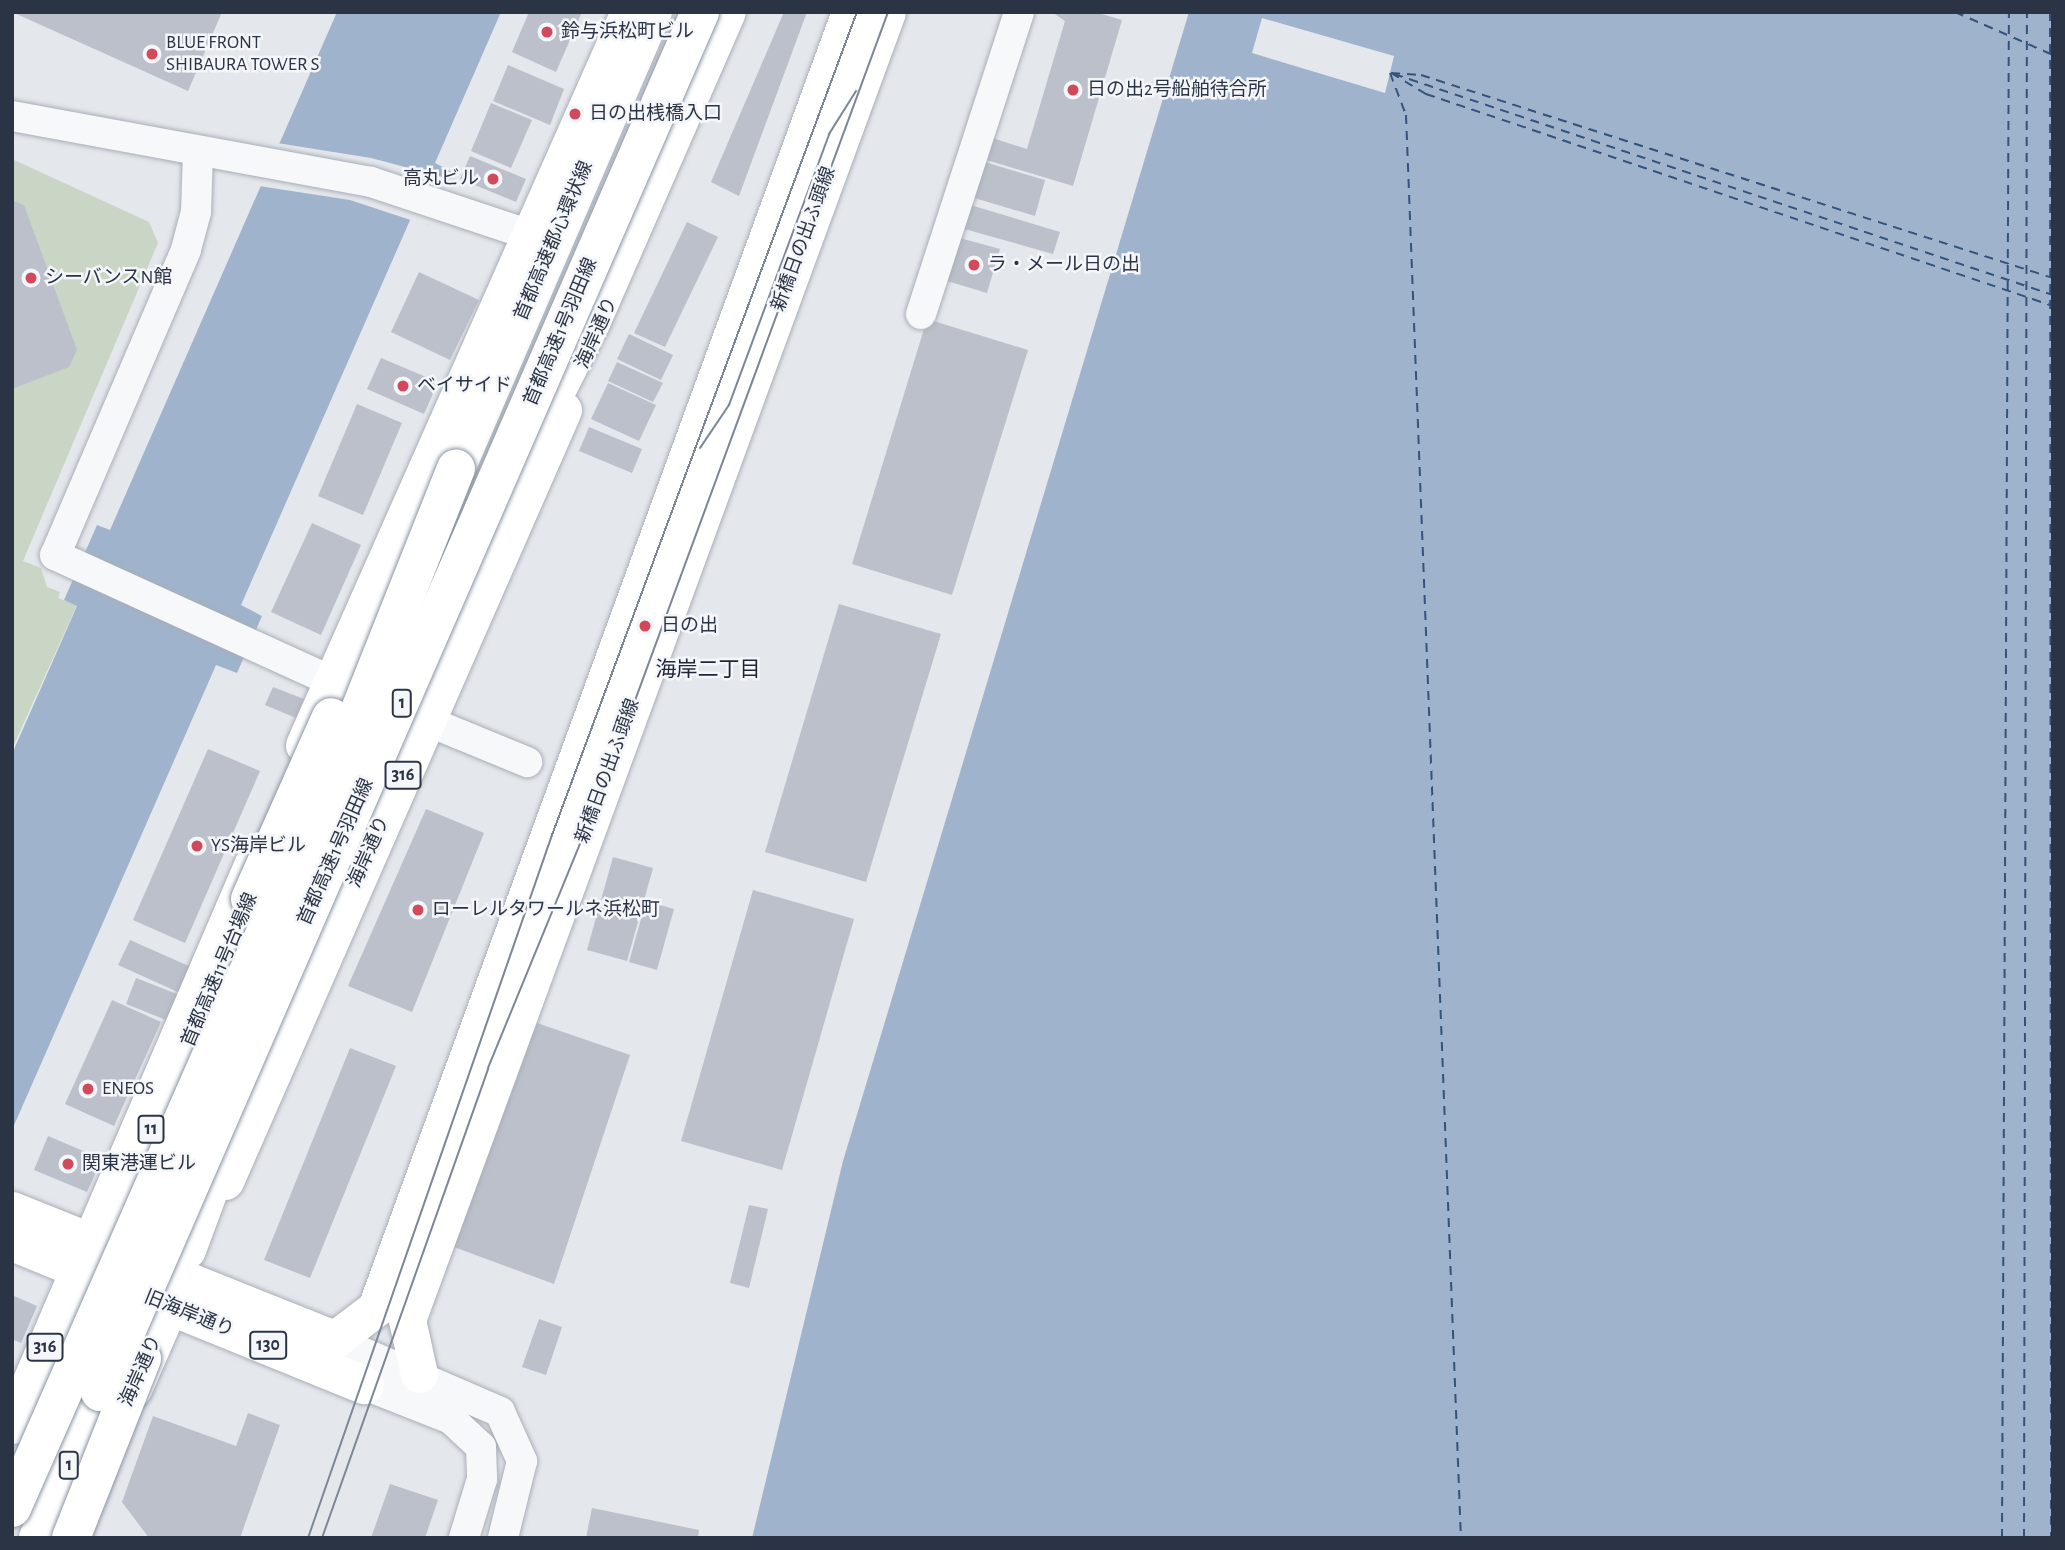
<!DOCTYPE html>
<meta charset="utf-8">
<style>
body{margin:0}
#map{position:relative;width:2065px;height:1550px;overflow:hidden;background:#e4e7ec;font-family:"Alegreya Sans","Noto Sans JP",sans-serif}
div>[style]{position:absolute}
.green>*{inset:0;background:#c9d6c5}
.water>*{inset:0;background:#9fb4cc}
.pier>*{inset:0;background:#e4e7ec}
.ferry>*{height:2px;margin-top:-1px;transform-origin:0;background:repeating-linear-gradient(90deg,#34527a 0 9px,transparent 0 16px)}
.building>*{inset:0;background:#bbc0ca}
.roads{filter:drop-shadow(0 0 2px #a9aeb7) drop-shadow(0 0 2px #a9aeb7)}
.minor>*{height:30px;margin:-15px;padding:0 15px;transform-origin:15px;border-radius:15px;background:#f7f8fa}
.major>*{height:37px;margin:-18.5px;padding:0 18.5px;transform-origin:18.5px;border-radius:18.5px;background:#fff}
.highway>*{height:38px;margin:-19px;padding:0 19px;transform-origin:19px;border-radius:19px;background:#fff}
.tram>*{height:2px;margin:-1px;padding:0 1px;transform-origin:1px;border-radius:1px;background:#7d8696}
.bridges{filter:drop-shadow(0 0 2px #8b94a3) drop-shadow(0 0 2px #8b94a3)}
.highway-bridge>*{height:38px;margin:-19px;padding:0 19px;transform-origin:19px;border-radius:19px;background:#fff}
.dots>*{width:19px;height:19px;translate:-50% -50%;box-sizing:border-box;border:4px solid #f4f6f9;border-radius:50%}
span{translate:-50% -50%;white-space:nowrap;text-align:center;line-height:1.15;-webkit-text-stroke:5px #f4f6f9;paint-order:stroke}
.shield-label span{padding:2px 5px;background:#f4f6f9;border:2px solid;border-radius:5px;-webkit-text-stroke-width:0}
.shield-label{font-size:18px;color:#2b3445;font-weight:700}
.poi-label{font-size:19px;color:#2b3445}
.left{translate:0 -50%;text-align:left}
.right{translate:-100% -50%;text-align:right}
.street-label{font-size:19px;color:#2b3445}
.neighbourhood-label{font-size:21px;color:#1d2536}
.frame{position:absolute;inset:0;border:14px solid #2b3445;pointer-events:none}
</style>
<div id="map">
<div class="green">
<div style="clip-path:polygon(12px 159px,149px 222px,158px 243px,23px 561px,41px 568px,47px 587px,60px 592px,58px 598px,77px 605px,12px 749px)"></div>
</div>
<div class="water">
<div style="clip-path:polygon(337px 12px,501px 12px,435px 163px,454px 173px,429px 226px,411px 218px,241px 605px,262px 616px,237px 673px,216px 665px,12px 1130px,12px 754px,77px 606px,64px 600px,97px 525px,110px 530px)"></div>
<div style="clip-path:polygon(1189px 12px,2053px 12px,2053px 1538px,752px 1538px,843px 1161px)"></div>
</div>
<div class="pier">
<div style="clip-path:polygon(1262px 18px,1394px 56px,1385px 93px,1252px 53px)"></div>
<div style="clip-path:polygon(277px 143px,371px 158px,454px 180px,429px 226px,350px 200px,259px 186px)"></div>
</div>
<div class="ferry">
<div style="left:1955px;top:12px;width:107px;rotate:23.7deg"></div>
<div style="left:2050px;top:12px;width:1526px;rotate:89.96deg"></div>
<div style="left:1390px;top:73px;width:45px;rotate:69.1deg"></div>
<div style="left:1406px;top:115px;width:1424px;rotate:87.79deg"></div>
<div style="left:1391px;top:73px;width:41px;rotate:31deg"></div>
<div style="left:1426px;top:94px;width:662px;rotate:18.68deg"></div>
<div style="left:1391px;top:73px;width:30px;rotate:4deg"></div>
<div style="left:1421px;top:75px;width:664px;rotate:17.81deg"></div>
<div style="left:1394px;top:74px;width:695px;rotate:18.54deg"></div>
<div style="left:2002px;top:1538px;width:1526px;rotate:-89.74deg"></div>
<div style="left:2024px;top:1538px;width:1526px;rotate:-89.89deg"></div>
</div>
<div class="building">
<div style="clip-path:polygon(12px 12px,222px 12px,188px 91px)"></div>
<div style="clip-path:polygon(529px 12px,582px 12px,556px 72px,512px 52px)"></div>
<div style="clip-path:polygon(784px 12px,807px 12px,739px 196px,711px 182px)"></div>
<div style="clip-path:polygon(1052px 12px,1095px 12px,1122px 20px,1073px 186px,980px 158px,986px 136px,1027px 149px,1065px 21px)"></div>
<div style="clip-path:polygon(508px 65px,564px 89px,550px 125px,493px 101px)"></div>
<div style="clip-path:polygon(491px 103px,532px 120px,511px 168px,471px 151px)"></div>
<div style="clip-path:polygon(470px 156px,526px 179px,516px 202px,460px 179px)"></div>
<div style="clip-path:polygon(981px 161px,1045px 180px,1035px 216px,971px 197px)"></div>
<div style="clip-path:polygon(12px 200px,24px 205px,77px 350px,69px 367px,12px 389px)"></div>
<div style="clip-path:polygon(967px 204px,1060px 232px,1053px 254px,961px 228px)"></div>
<div style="clip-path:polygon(687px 222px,718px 237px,665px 347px,634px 333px)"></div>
<div style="clip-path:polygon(960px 238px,1000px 249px,987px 293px,947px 281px)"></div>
<div style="clip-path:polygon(419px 272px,479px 300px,450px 360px,391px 332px)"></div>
<div style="clip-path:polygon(927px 319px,1028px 350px,952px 595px,852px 564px)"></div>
<div style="clip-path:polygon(629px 334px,673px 355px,661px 380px,617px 359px)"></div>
<div style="clip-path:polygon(381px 358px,438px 382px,424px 414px,367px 389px)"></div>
<div style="clip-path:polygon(617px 362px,663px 383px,653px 402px,608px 381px)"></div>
<div style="clip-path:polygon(608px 383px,656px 405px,639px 441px,591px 419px)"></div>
<div style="clip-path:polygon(357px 404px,402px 423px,363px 515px,318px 496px)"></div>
<div style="clip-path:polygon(589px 427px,642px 449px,632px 473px,579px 451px)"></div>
<div style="clip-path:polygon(312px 523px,361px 545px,321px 635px,271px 612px)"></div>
<div style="clip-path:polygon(839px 604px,941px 634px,866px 882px,765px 852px)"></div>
<div style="clip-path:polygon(273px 687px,304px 699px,296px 718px,265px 705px)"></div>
<div style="clip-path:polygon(208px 749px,260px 771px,185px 943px,133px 920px)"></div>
<div style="clip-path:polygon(426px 809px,484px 833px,412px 1012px,348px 986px)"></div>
<div style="clip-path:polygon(613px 857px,653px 868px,627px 961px,587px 950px)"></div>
<div style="clip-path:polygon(753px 890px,854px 919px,782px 1170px,681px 1141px)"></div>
<div style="clip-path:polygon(646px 901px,674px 909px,657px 970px,629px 962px)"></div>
<div style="clip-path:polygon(130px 940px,191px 967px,180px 993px,118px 965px)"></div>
<div style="clip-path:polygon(136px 978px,177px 994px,166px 1020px,126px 1004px)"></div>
<div style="clip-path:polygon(112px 1000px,161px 1022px,114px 1126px,65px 1104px)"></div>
<div style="clip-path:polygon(537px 1023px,630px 1055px,554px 1284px,454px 1247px)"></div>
<div style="clip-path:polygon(350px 1048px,396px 1066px,310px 1278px,264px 1260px)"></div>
<div style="clip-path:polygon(48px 1136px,102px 1159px,87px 1192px,34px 1170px)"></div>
<div style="clip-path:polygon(749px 1205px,768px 1209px,749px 1288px,730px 1283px)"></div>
<div style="clip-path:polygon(12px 1295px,37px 1306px,21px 1343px,12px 1339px)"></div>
<div style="clip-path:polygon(539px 1319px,562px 1327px,546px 1375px,522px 1367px)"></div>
<div style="clip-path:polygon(248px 1413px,280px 1425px,240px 1538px,149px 1538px,122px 1502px,153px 1416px,236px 1446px)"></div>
<div style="clip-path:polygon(390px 1484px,438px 1500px,425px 1538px,371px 1538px)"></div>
<div style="clip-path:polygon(592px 1508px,699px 1530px,698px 1538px,586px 1538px)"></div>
</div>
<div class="roads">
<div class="minor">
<div style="left:12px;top:116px;width:365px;rotate:10.4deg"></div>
<div style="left:371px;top:182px;width:171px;rotate:18.4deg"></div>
<div style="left:198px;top:152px;width:60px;rotate:91.9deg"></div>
<div style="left:196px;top:212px;width:39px;rotate:105deg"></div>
<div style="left:186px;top:250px;width:332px;rotate:113.2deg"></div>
<div style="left:55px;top:555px;width:328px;rotate:24.5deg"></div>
<div style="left:921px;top:314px;width:318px;rotate:-72deg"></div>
<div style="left:408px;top:713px;width:129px;rotate:22.4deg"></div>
<div style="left:334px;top:1340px;width:181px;rotate:23.4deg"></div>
<div style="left:500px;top:1412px;width:54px;rotate:65.8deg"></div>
<div style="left:522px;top:1461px;width:79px;rotate:103.9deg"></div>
<div style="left:365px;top:1385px;width:92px;rotate:21.6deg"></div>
<div style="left:451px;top:1419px;width:41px;rotate:43deg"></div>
<div style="left:481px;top:1447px;width:32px;rotate:88deg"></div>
<div style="left:482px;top:1479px;width:62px;rotate:107deg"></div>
</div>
<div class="major">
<div style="left:304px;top:745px;width:802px;rotate:-66.09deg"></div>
<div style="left:225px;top:1181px;width:842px;rotate:-66.33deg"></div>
<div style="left:334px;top:1340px;width:53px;rotate:-37.3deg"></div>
<div style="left:376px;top:1308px;width:1380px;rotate:-69.91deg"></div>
<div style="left:419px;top:1374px;width:55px;rotate:-102.5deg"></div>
<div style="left:407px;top:1320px;width:1393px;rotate:-69.85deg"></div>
<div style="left:133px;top:1389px;width:120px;rotate:-66.4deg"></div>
<div style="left:12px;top:1425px;width:611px;rotate:-66.79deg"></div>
</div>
<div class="highway">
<div style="left:530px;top:443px;width:135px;rotate:-63.1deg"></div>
<div style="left:591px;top:323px;width:339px;rotate:-66.4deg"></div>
<div style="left:456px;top:469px;width:498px;rotate:-66.7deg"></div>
<div style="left:12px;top:1211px;width:347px;rotate:21.8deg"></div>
<div style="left:12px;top:1242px;width:381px;rotate:22.1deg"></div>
<div style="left:187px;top:1250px;width:115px;rotate:-69.7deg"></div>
<div style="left:38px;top:1538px;width:159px;rotate:-67deg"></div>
</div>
</div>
<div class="tram">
<div style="left:700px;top:448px;width:52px;rotate:-56deg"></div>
<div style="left:729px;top:405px;width:289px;rotate:-69.7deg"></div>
<div style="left:829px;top:134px;width:51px;rotate:-57.9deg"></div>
<div style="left:308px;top:1538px;width:744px;rotate:-70.86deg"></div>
<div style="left:552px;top:835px;width:878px;rotate:-69.67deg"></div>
<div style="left:322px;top:1538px;width:498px;rotate:-70.5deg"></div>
<div style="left:488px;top:1068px;width:297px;rotate:-67.7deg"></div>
<div style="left:601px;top:793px;width:832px;rotate:-69.82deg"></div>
</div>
<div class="bridges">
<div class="highway-bridge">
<div style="left:250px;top:899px;width:199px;rotate:-66deg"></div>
<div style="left:100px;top:1392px;width:1505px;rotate:-66.5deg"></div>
<div style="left:12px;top:1508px;width:784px;rotate:-66.25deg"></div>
<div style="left:328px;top:790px;width:346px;rotate:-68.3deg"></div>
<div style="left:71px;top:1538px;width:193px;rotate:-68.4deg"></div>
</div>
</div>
<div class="dots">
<div style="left:547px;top:32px;background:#d1495b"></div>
<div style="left:152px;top:54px;background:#d1495b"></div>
<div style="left:1073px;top:90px;background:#d1495b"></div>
<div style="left:575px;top:114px;background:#d1495b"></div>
<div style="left:493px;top:179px;background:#d1495b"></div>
<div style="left:974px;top:265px;background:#d1495b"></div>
<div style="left:31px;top:278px;background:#d1495b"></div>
<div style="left:403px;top:386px;background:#d1495b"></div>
<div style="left:645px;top:626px;background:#d1495b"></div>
<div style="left:197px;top:846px;background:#d1495b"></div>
<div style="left:418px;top:910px;background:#d1495b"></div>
<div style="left:88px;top:1089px;background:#d1495b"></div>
<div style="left:68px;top:1164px;background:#d1495b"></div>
</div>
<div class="shield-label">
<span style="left:402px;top:703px">1</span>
<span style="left:403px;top:775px">316</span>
<span style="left:151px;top:1129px">11</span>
<span style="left:268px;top:1345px">130</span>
<span style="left:45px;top:1347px">316</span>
<span style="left:69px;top:1465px">1</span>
</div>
<div class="poi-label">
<span class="left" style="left:561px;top:32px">鈴与浜松町ビル</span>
<span class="left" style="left:166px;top:54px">BLUE FRONT<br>SHIBAURA TOWER S</span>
<span class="left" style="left:1087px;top:90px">日の出2号船舶待合所</span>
<span class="left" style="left:589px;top:114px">日の出桟橋入口</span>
<span class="right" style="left:479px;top:179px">高丸ビル</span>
<span class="left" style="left:988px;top:265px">ラ・メール日の出</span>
<span class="left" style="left:45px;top:278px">シーバンスN館</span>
<span class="left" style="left:417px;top:386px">ベイサイド</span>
<span class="left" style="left:661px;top:626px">日の出</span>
<span class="left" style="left:211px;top:846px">YS海岸ビル</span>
<span class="left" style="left:432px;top:910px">ローレルタワールネ浜松町</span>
<span class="left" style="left:102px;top:1089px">ENEOS</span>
<span class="left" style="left:82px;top:1164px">関東港運ビル</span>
</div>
<div class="street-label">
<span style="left:804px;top:239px;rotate:-70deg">新橋日の出ふ頭線</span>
<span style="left:554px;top:241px;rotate:-67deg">首都高速都心環状線</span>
<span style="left:561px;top:332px;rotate:-67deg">首都高速1号羽田線</span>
<span style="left:597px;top:333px;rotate:-66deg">海岸通り</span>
<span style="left:608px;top:771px;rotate:-70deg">新橋日の出ふ頭線</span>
<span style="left:336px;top:852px;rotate:-66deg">首都高速1号羽田線</span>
<span style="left:369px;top:852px;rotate:-66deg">海岸通り</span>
<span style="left:220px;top:970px;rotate:-67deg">首都高速11号台場線</span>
<span style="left:189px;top:1314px;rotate:22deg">旧海岸通り</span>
<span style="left:141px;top:1371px;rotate:-66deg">海岸通り</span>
</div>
<div class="neighbourhood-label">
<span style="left:708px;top:670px">海岸二丁目</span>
</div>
<div class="frame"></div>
</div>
